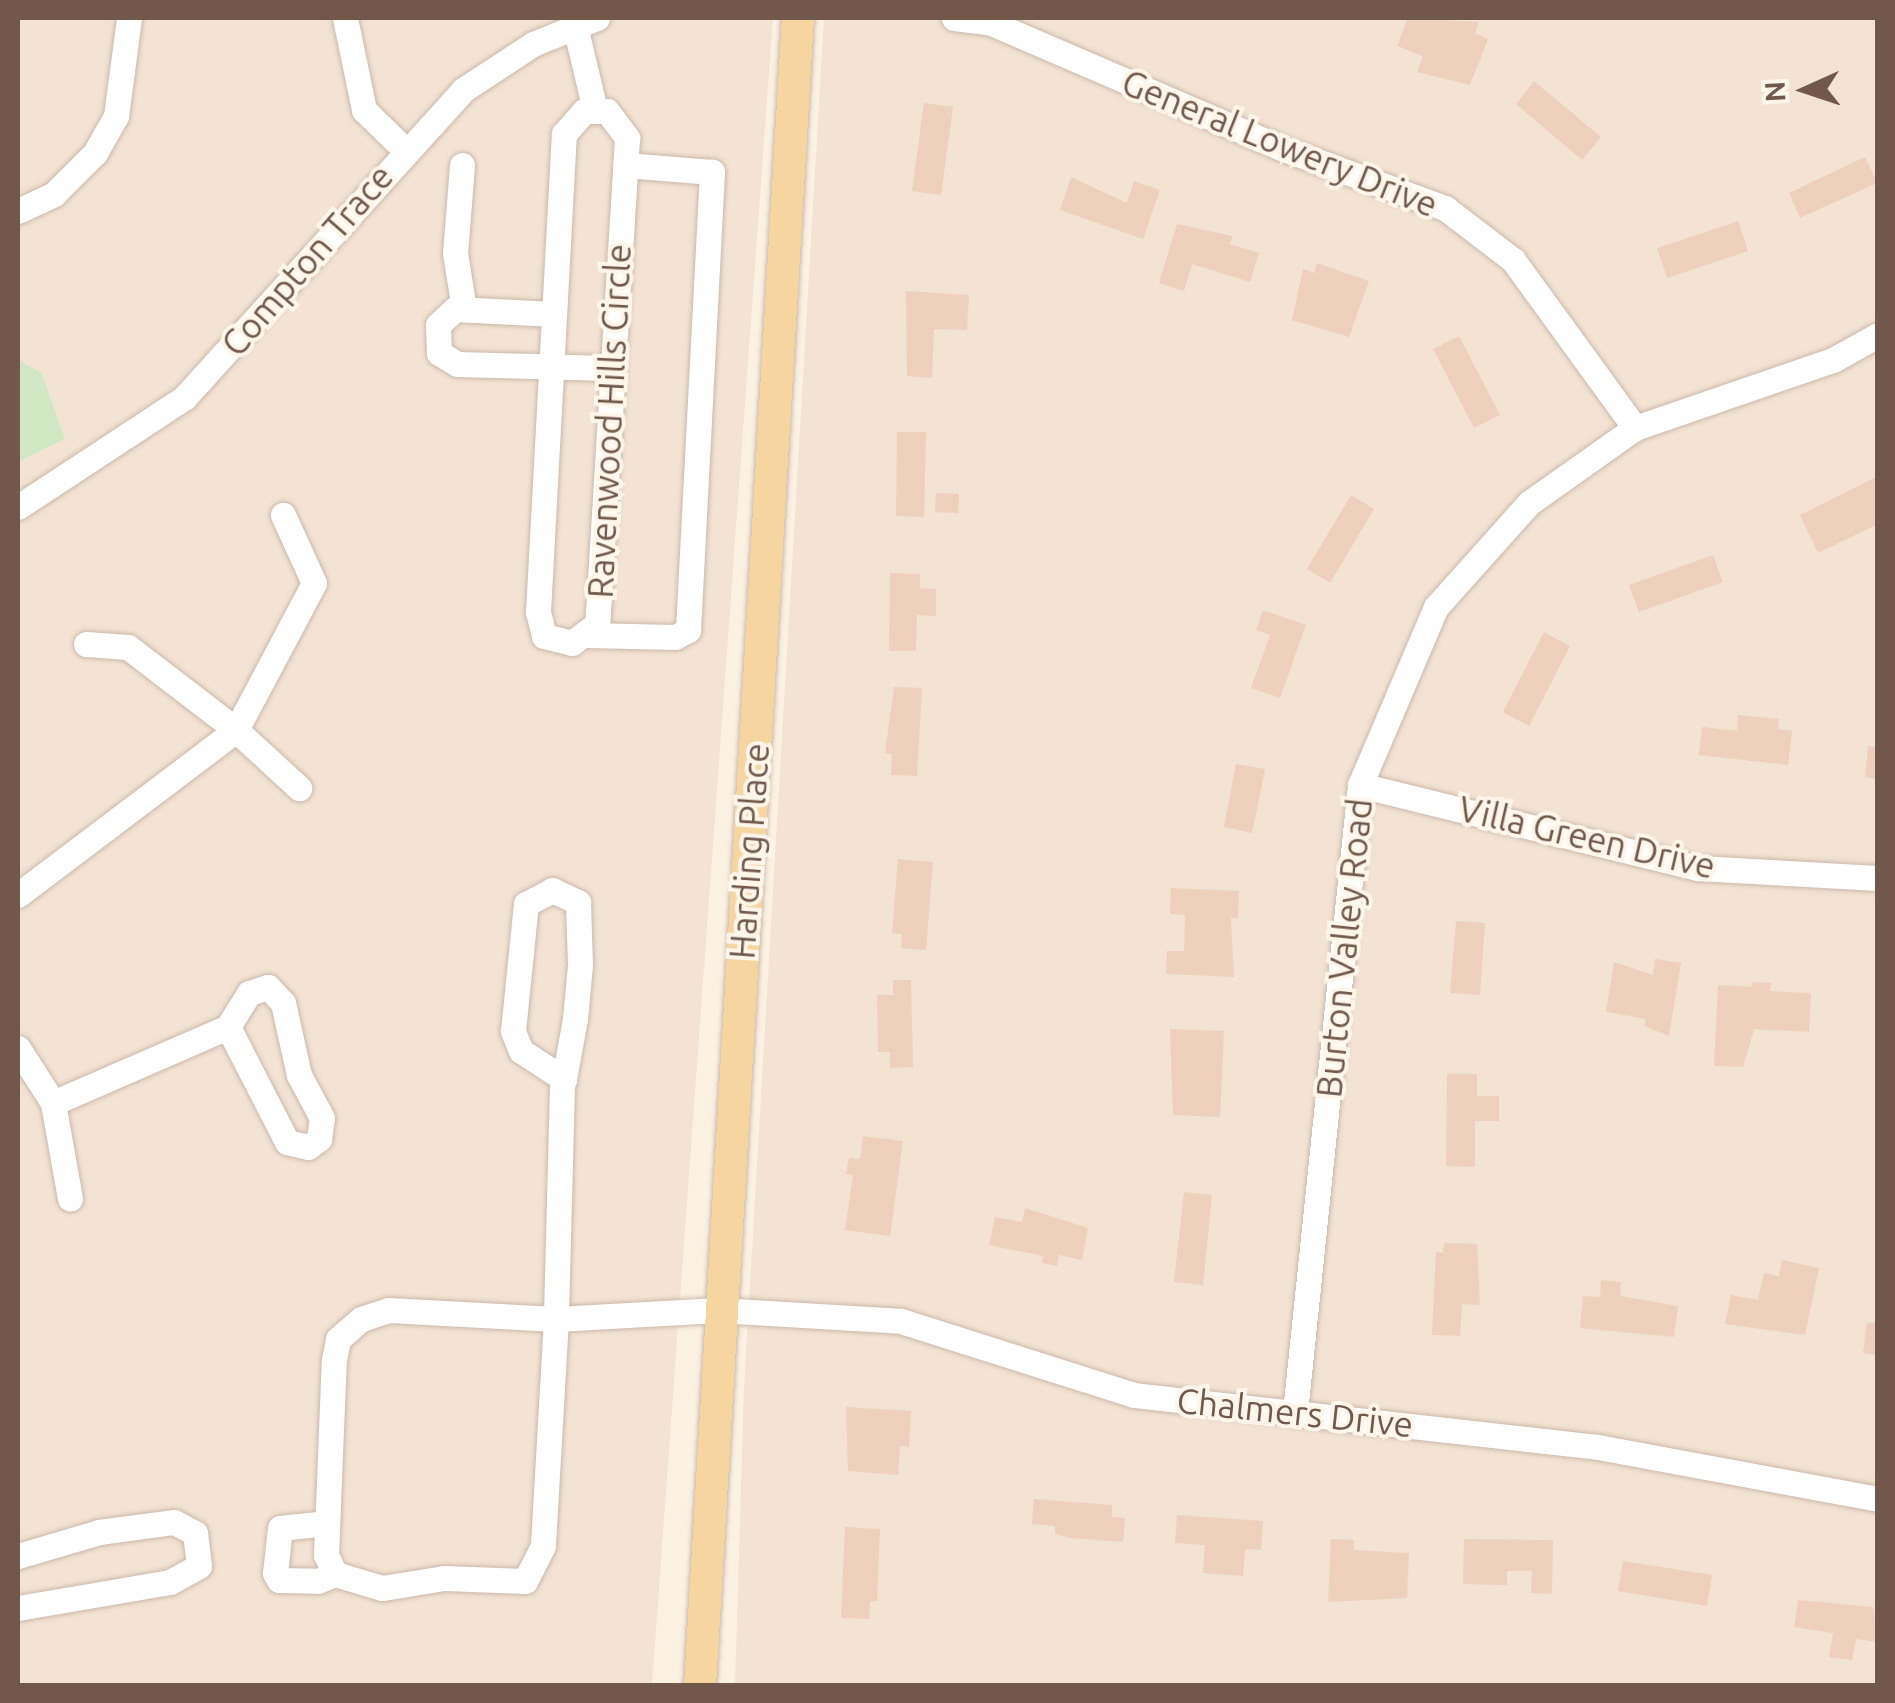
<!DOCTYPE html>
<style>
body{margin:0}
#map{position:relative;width:1895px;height:1703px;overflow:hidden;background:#fbf2e4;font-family:Ubuntu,sans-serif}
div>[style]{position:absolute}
.residential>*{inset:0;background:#f2e3d3}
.green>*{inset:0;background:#d2e7c3}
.building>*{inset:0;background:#eed0bd}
.roads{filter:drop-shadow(0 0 2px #cbb9ab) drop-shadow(0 0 2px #cbb9ab)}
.minor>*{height:25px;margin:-12.5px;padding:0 12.5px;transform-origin:12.5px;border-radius:12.5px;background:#fff}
.major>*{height:32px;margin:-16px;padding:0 16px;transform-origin:16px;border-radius:16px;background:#f6d5a0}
span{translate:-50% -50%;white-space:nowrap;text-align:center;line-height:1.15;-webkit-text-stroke:8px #fef6ea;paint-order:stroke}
.street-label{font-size:35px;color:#71584b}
.frame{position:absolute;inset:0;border:20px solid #71584b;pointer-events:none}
.north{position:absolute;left:1755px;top:40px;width:100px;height:100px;-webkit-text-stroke:8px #fef6ea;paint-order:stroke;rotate:267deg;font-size:28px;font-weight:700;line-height:40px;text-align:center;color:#71584b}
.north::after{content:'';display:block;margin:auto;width:35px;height:45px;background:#71584b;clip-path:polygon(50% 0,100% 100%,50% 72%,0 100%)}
</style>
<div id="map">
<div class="residential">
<div style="clip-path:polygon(18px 18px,773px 18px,652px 1685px,18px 1685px,18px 462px,65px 439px,42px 373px,18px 360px)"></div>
<div style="clip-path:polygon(824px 18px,1877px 18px,1877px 1685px,735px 1686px,744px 1387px)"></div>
</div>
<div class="green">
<div style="clip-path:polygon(18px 360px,42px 373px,65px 439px,18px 462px)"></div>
</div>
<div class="building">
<div style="clip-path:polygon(1408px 18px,1479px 22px,1475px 33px,1488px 39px,1470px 85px,1417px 72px,1423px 56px,1397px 46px)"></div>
<div style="clip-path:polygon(1534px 81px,1601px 137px,1582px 160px,1516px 104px)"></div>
<div style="clip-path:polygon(924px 103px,953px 107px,941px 195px,912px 191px)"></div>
<div style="clip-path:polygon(1865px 157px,1877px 183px,1800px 218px,1789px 193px)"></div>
<div style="clip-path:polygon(1071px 177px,1127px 203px,1134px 181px,1160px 190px,1143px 239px,1060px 210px)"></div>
<div style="clip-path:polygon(1738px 221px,1748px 251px,1667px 278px,1657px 248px)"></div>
<div style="clip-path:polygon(1177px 224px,1233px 236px,1230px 244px,1259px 253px,1250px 282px,1192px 264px,1184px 291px,1159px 283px)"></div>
<div style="clip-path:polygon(1317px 263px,1369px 281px,1349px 337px,1292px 320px,1303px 269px,1314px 273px)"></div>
<div style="clip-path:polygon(906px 291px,969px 295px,967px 330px,934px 329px,932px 378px,907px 376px)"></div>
<div style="clip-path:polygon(1459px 336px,1500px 415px,1474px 428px,1433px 349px)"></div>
<div style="clip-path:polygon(897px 432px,926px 432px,924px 517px,896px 516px)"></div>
<div style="clip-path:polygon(1878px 476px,1878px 524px,1818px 553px,1800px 515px)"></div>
<div style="clip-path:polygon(936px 493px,959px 494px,958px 513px,935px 512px)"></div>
<div style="clip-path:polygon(1351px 495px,1374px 509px,1330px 583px,1307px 569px)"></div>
<div style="clip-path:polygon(1713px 555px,1723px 582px,1639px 612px,1629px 585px)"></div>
<div style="clip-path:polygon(890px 573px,920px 574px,920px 588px,936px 589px,936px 616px,917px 615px,916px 651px,889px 651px)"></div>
<div style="clip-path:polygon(1263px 610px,1306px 625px,1280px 698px,1251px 688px,1270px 635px,1256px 630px)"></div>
<div style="clip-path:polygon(1544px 632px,1570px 646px,1529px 726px,1503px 712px)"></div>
<div style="clip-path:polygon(894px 687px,922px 688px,917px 776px,891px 775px,892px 754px,885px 753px)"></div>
<div style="clip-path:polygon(1738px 715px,1779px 719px,1778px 729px,1792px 731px,1788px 765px,1699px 755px,1702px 727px,1737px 731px)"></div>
<div style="clip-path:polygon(1868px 746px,1878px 747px,1878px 779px,1865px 777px)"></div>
<div style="clip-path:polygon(1236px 764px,1265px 769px,1252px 833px,1224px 827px)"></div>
<div style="clip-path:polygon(898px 859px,933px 862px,926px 950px,901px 948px,902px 934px,892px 933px)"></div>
<div style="clip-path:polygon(1171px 888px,1239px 891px,1238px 918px,1231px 918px,1234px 977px,1166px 974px,1167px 951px,1184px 951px,1185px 915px,1170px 914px)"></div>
<div style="clip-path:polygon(1456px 921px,1485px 923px,1480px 995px,1450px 993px)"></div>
<div style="clip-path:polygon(1655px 959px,1681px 963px,1669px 1036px,1644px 1026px,1646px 1019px,1606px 1012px,1614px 962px,1653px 975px)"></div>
<div style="clip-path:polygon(893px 980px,911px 980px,913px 1067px,890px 1068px,890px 1052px,878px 1052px,877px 995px,893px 995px)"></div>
<div style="clip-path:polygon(1752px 982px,1771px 983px,1770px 991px,1811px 993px,1809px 1032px,1754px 1029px,1743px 1067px,1714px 1066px,1718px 985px,1752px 987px)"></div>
<div style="clip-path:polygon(1170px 1029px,1224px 1031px,1220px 1117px,1173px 1115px)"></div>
<div style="clip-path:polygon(1447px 1074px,1477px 1074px,1477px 1096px,1499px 1096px,1499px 1121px,1475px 1121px,1475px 1167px,1446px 1166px)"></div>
<div style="clip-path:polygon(863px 1136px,903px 1141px,890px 1236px,845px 1230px,853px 1175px,846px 1174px,849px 1158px,860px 1159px)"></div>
<div style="clip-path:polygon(1184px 1192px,1212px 1195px,1203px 1285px,1174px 1282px)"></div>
<div style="clip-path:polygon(1025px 1208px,1088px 1228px,1082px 1260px,1059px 1255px,1057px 1266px,1042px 1263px,1043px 1256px,989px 1245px,995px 1217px,1022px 1222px)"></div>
<div style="clip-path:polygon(1444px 1243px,1477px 1244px,1480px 1305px,1462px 1304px,1460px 1336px,1432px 1335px,1436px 1252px,1443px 1253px)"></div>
<div style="clip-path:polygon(1782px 1260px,1819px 1268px,1805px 1335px,1725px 1324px,1731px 1295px,1758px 1300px,1764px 1273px,1779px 1276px)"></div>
<div style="clip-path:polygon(1601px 1280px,1621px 1282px,1620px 1296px,1678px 1306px,1674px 1337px,1580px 1328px,1583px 1296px,1600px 1297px)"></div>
<div style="clip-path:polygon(1867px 1322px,1878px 1324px,1878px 1355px,1863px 1353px)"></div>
<div style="clip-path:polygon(846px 1407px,911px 1411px,909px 1447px,900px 1446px,898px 1475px,848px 1471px)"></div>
<div style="clip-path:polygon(1034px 1499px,1112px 1505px,1112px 1517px,1125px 1518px,1123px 1542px,1070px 1538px,1055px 1534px,1055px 1526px,1032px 1524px)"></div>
<div style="clip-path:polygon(1177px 1515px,1263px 1521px,1261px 1550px,1245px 1549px,1243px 1576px,1203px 1573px,1205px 1545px,1175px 1543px)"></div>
<div style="clip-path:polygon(845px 1527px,880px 1529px,877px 1601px,870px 1601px,869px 1619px,841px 1618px)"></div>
<div style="clip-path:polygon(1331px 1539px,1354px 1540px,1354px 1550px,1409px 1553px,1407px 1598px,1328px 1602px)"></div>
<div style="clip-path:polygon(1464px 1539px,1553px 1540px,1552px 1594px,1531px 1593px,1532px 1571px,1507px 1571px,1507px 1585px,1463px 1584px)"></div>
<div style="clip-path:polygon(1623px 1561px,1712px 1575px,1707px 1606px,1618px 1591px)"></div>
<div style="clip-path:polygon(1798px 1600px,1873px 1607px,1878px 1642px,1856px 1639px,1852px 1660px,1829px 1657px,1833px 1633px,1794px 1627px)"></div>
</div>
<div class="roads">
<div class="minor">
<div style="left:345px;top:18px;width:94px;rotate:78.3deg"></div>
<div style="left:364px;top:110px;width:57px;rotate:44.3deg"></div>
<div style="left:954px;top:18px;width:35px;rotate:7deg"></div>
<div style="left:989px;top:22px;width:316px;rotate:23.3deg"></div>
<div style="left:1279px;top:147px;width:177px;rotate:20.2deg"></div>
<div style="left:1445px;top:208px;width:86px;rotate:37.4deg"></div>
<div style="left:1513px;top:260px;width:208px;rotate:54deg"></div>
<div style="left:575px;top:26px;width:86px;rotate:76.6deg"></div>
<div style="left:584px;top:111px;width:23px"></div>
<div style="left:607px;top:111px;width:34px;rotate:53deg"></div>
<div style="left:627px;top:138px;width:487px;rotate:93.5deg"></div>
<div style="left:597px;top:624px;width:31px;rotate:143deg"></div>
<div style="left:572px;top:643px;width:29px;rotate:-166deg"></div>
<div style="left:544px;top:636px;width:25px;rotate:-104deg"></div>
<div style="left:538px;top:612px;width:479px;rotate:-86.9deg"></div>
<div style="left:564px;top:134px;width:30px;rotate:-49deg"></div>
<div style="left:462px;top:165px;width:88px;rotate:94.5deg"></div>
<div style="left:455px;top:253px;width:57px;rotate:80.9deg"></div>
<div style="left:18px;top:211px;width:40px;rotate:-25deg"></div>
<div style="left:54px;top:194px;width:58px;rotate:-45deg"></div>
<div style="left:95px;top:153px;width:43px;rotate:-60.4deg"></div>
<div style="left:116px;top:116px;width:99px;rotate:-82.4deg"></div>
<div style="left:554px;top:314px;width:99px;rotate:-177.1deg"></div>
<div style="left:455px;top:309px;width:23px;rotate:137deg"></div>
<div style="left:438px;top:325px;width:28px;rotate:88deg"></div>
<div style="left:439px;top:353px;width:21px;rotate:31deg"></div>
<div style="left:457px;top:364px;width:152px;rotate:1.5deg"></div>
<div style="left:18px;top:507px;width:199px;rotate:-33.3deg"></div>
<div style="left:184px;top:398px;width:416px;rotate:-47.8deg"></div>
<div style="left:463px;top:90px;width:84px;rotate:-33.3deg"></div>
<div style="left:533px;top:44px;width:69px;rotate:-22.1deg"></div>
<div style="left:588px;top:635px;width:87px;rotate:1.3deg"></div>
<div style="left:675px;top:637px;width:15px;rotate:-28deg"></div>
<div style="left:688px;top:630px;width:459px;rotate:-87deg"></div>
<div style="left:712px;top:172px;width:87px;rotate:-175.4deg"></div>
<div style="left:86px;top:644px;width:42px;rotate:4.1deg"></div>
<div style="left:128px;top:647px;width:136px;rotate:37.5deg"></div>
<div style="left:236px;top:730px;width:86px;rotate:42.6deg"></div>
<div style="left:1360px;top:785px;width:348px;rotate:13.8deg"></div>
<div style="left:1698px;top:868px;width:180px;rotate:3.2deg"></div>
<div style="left:18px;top:895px;width:273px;rotate:-37.1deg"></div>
<div style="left:236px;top:730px;width:166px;rotate:-62deg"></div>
<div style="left:314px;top:583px;width:75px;rotate:-114.5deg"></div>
<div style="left:18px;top:1048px;width:65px;rotate:57.5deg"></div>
<div style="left:53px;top:1103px;width:97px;rotate:79.9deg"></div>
<div style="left:564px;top:1079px;width:51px;rotate:-146.9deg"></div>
<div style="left:521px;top:1051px;width:22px;rotate:-112deg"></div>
<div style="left:513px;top:1031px;width:128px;rotate:-84.2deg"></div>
<div style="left:526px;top:904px;width:30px;rotate:-28deg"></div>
<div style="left:552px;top:890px;width:29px;rotate:25deg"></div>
<div style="left:578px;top:902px;width:63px;rotate:88.2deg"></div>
<div style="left:580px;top:965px;width:54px;rotate:95.3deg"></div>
<div style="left:575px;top:1019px;width:61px;rotate:100.4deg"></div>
<div style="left:564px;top:1079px;width:7px;rotate:106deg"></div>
<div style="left:562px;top:1086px;width:233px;rotate:91.5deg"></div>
<div style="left:556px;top:1319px;width:162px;rotate:-3.2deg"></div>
<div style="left:718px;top:1310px;width:183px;rotate:3.4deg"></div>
<div style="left:901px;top:1321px;width:244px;rotate:17.6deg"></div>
<div style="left:1134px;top:1395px;width:467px;rotate:6.4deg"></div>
<div style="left:1598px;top:1447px;width:285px;rotate:10.5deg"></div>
<div style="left:53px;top:1103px;width:191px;rotate:-23.5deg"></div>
<div style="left:228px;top:1027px;width:129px;rotate:62.8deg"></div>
<div style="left:287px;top:1142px;width:22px;rotate:13deg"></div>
<div style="left:308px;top:1147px;width:14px;rotate:-36deg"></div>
<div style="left:319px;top:1139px;width:21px;rotate:-82deg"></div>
<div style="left:322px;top:1118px;width:49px;rotate:-118.1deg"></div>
<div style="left:299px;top:1075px;width:74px;rotate:-102.5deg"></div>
<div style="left:283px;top:1003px;width:22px;rotate:-133deg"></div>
<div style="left:268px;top:987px;width:20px;rotate:162deg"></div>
<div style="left:249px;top:993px;width:40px;rotate:122deg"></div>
<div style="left:388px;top:1310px;width:168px;rotate:3.1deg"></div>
<div style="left:556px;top:1319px;width:227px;rotate:93.3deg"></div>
<div style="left:543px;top:1546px;width:39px;rotate:117deg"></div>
<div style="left:525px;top:1581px;width:81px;rotate:-177.9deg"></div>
<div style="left:444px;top:1578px;width:63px;rotate:170.8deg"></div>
<div style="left:382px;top:1588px;width:49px;rotate:-163.4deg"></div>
<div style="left:335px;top:1574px;width:21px;rotate:-115deg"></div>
<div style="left:326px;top:1555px;width:195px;rotate:-87.7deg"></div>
<div style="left:334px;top:1360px;width:21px;rotate:-79deg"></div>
<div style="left:338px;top:1339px;width:30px;rotate:-41deg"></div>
<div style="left:361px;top:1319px;width:28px;rotate:-18deg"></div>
<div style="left:1295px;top:1412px;width:630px;rotate:-84.08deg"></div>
<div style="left:1360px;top:785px;width:194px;rotate:-66.9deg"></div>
<div style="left:1436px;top:607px;width:140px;rotate:-48.2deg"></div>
<div style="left:1529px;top:503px;width:130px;rotate:-35.3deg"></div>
<div style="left:1635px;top:428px;width:209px;rotate:-19deg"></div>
<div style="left:1833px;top:360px;width:51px;rotate:-29.1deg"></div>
<div style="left:327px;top:1523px;width:47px;rotate:173.9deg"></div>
<div style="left:280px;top:1528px;width:45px;rotate:96.3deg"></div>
<div style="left:275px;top:1573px;width:8px;rotate:60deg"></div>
<div style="left:279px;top:1580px;width:39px;rotate:1deg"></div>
<div style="left:318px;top:1581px;width:18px;rotate:-22deg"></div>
<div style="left:18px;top:1556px;width:84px;rotate:-16.5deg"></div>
<div style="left:99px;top:1532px;width:76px;rotate:-7.6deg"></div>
<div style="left:174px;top:1522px;width:24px;rotate:28deg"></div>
<div style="left:195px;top:1533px;width:33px;rotate:83deg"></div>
<div style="left:199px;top:1566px;width:33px;rotate:151deg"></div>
<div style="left:170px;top:1582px;width:154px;rotate:170.3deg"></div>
</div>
<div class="major">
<div style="left:700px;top:1686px;width:1671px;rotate:-86.64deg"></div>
</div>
</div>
<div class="street-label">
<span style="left:1280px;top:143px;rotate:22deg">General Lowery Drive</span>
<span style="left:307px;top:260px;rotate:-49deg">Compton Trace</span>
<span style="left:609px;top:421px;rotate:-87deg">Ravenwood Hills Circle</span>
<span style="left:1587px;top:837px;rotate:13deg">Villa Green Drive</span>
<span style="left:749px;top:851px;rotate:-86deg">Harding Place</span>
<span style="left:1344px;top:948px;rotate:-84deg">Burton Valley Road</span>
<span style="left:1295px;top:1412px;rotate:6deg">Chalmers Drive</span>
</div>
<div class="frame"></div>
<div class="north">N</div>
</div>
